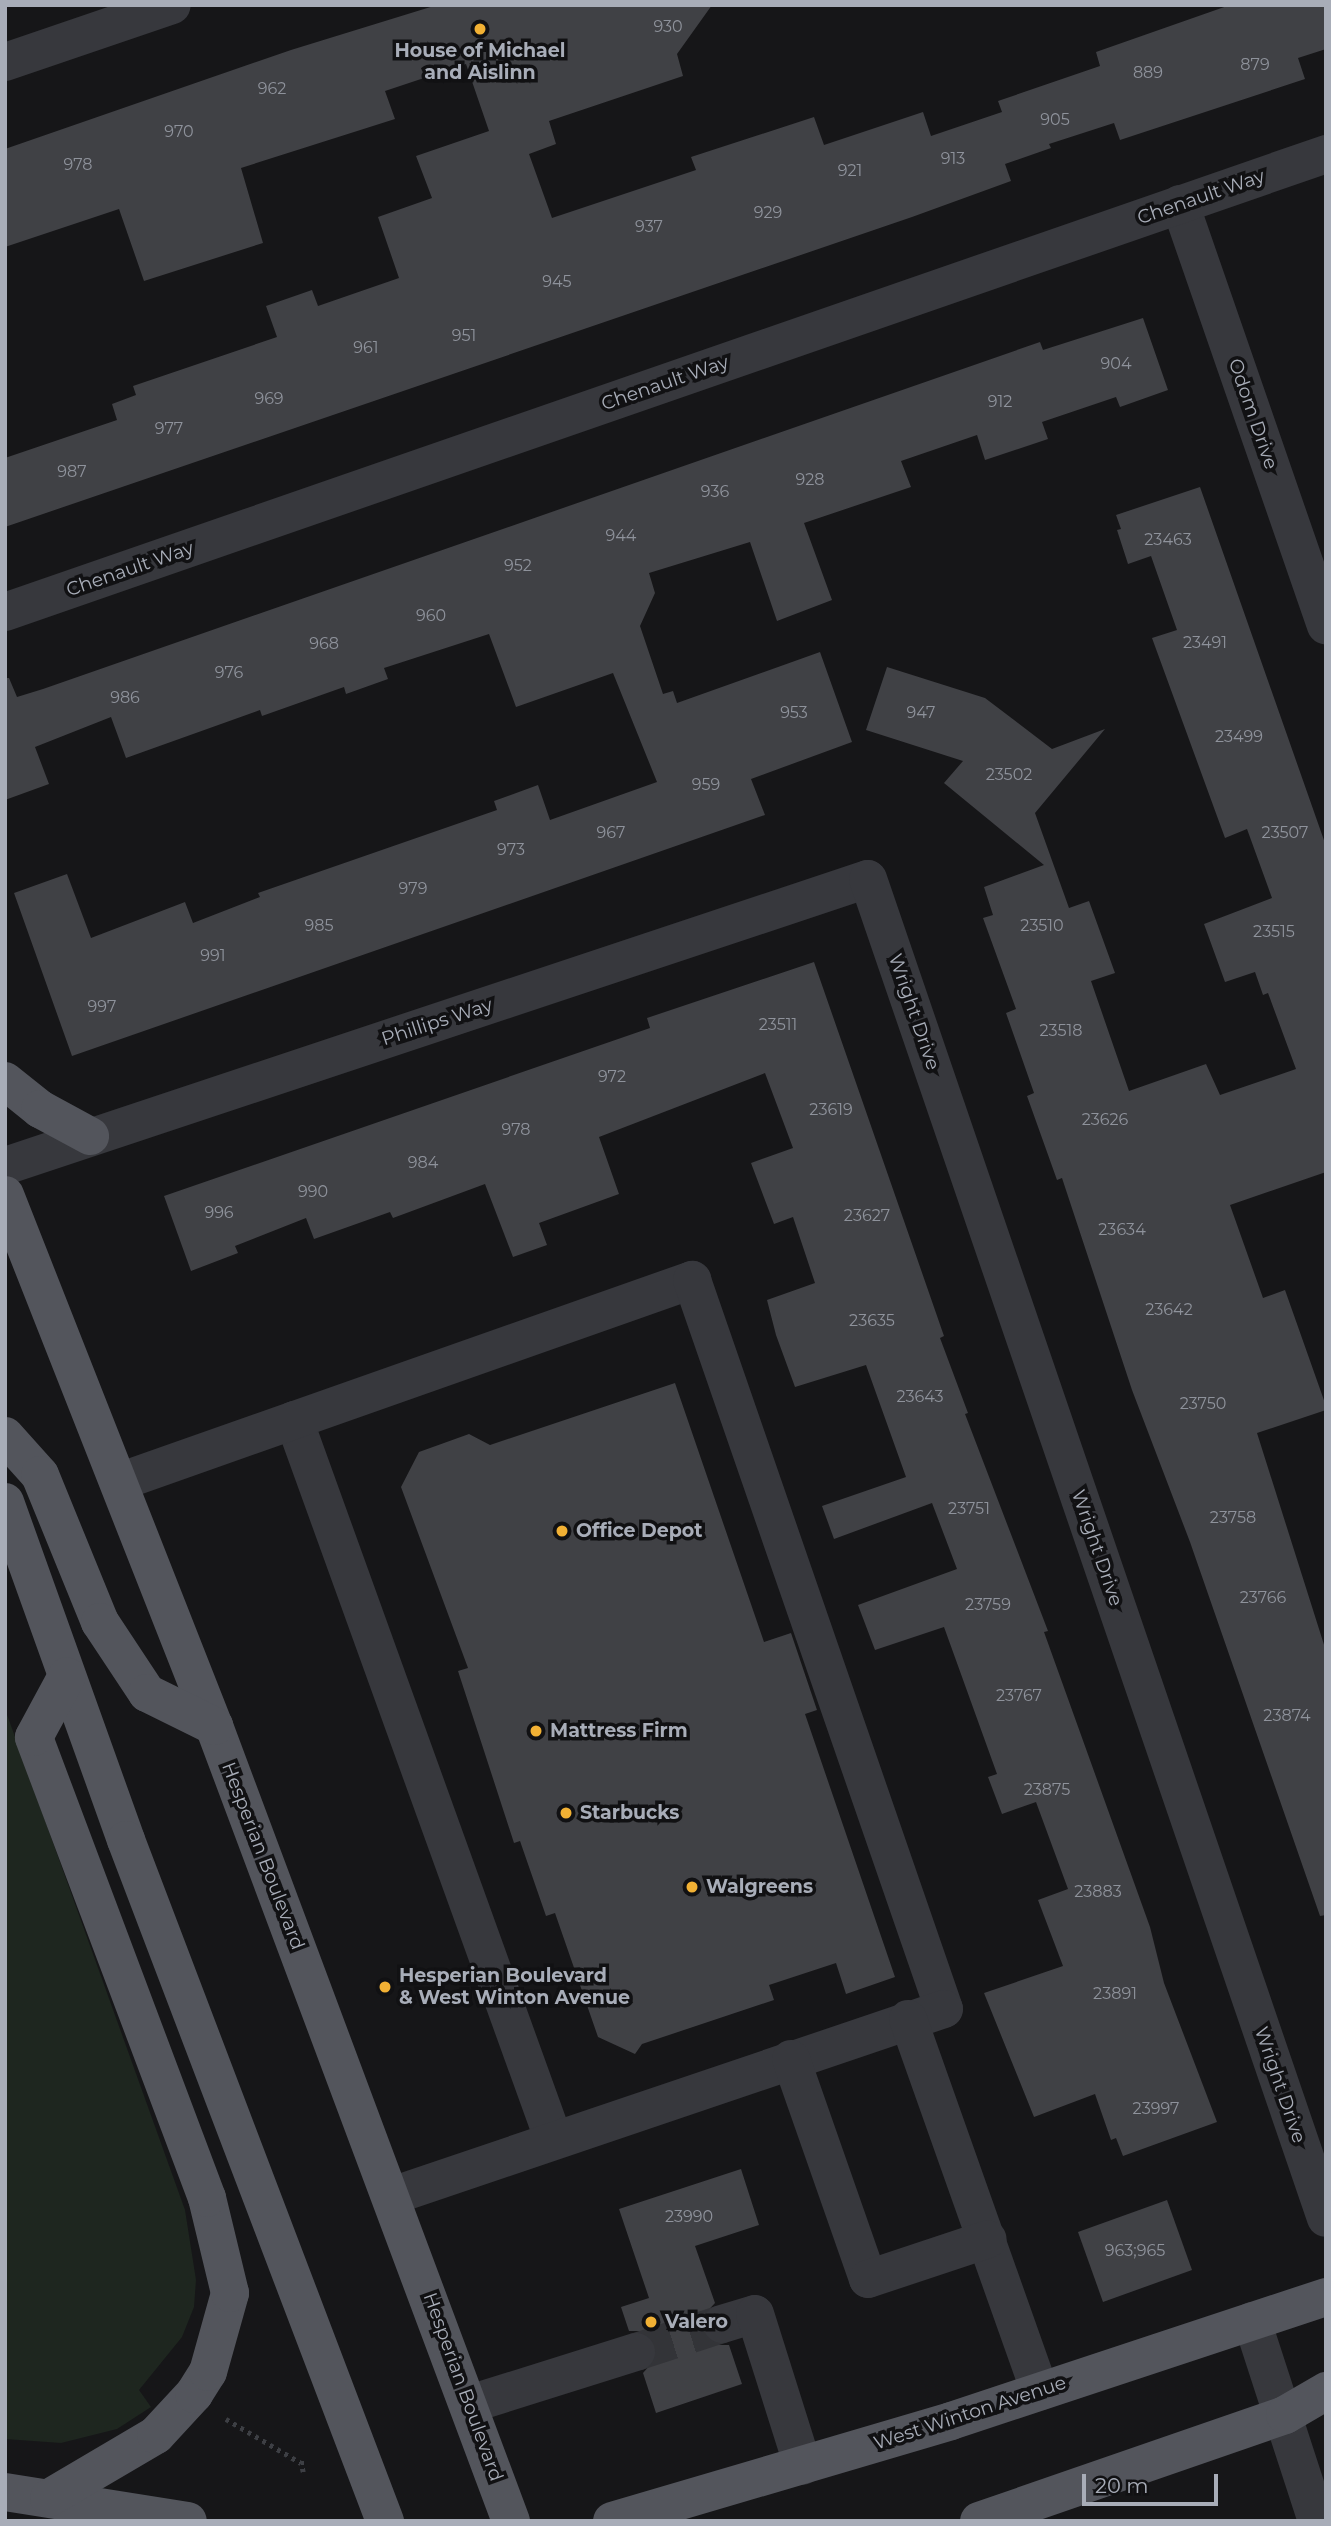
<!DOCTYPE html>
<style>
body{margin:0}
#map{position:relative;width:1331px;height:2526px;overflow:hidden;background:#161618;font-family:Montserrat,sans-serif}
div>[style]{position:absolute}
.green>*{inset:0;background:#1e261f}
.building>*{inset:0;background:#404145}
.minor-tunnel>*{height:38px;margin-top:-19px;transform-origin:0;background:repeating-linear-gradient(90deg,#333438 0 38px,transparent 0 57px)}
.path>*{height:4.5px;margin-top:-2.25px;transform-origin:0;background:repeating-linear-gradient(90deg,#3d3f44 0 3.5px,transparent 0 8.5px)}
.minor>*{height:38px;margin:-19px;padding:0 19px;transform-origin:19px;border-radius:19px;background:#37383d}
.major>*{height:38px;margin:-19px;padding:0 19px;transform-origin:19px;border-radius:19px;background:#53555c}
.dots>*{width:19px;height:19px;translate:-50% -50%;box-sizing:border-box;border:4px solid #111113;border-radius:50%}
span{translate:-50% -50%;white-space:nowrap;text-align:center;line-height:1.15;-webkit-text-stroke:7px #111113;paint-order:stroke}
.number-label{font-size:16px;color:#8e929b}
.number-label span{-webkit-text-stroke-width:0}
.poi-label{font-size:19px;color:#a8adb8;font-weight:700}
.left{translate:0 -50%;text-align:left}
.street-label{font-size:19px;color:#a8adb8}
.frame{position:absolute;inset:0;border:7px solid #a8adb8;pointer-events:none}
.scale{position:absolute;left:1082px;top:2474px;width:136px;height:32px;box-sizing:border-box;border:4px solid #a8adb8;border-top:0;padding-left:9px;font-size:21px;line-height:24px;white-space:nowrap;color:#a8adb8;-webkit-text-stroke:5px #111113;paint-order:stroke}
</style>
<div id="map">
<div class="green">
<div style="clip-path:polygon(5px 1709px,185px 2210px,196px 2280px,194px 2307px,182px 2337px,139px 2390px,151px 2407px,117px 2429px,61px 2443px,5px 2439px)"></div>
</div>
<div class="building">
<div style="clip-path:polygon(437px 5px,712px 5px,677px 54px,683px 76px,549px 121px,556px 144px,529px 154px,552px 218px,696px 170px,691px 157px,814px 117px,824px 145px,923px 112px,931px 136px,1002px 112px,998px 101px,1100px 66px,1096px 52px,1230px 5px,1326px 5px,1326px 49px,1298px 58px,1305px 79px,1120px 140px,1114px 123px,1049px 144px,1051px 148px,1005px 164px,1011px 181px,912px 217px,5px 527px,5px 458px,117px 420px,112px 404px,136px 395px,133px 386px,277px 337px,266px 306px,312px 290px,318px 306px,399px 278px,378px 217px,432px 198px,416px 156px,489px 131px,466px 64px,385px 91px,395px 119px,241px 168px,263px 243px,144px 281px,119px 209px,5px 247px,5px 149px,291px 50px)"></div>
<div style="clip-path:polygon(1143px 318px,1168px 390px,1120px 407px,1116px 397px,1042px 422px,1048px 439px,985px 460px,977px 435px,901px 461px,911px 487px,804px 523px,832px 600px,777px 621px,750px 542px,649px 573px,655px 593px,640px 626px,663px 694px,673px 691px,677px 703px,820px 652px,852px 742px,751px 779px,765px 815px,72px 1056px,14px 893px,67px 874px,91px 938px,185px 902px,193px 923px,260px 897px,258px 893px,497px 810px,494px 801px,538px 785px,550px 820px,657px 782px,613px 673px,516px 707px,489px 634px,384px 668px,388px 679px,346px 694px,344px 687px,262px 716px,260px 710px,126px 758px,111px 717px,35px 747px,49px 784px,5px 800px,5px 678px,9px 678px,17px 697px,43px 689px,1040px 342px,1043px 350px)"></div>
<div style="clip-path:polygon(1200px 487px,1326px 846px,1326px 1172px,1230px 1205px,1263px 1298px,1285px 1290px,1326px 1406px,1326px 1410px,1257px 1433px,1326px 1651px,1326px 1915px,1320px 1916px,1190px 1542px,1132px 1390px,1062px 1178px,1057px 1180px,1027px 1096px,1034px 1093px,1006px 1013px,1016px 1009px,983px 918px,993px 915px,984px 887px,1044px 865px,944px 783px,963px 761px,866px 730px,887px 667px,985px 698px,1052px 749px,1105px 729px,1035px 813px,1069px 908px,1089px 901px,1115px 973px,1091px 981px,1129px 1091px,1206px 1064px,1220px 1095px,1296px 1069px,1268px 993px,1263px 995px,1255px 972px,1225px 982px,1204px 924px,1272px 898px,1247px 829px,1225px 838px,1152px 638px,1177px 630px,1151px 556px,1128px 564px,1117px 530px,1121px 529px,1116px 515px)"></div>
<div style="clip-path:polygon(814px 962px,944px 1336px,940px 1338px,968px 1413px,965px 1414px,1048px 1631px,1044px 1632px,1150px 1927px,1164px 1983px,1217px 2122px,1123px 2156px,1116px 2138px,1111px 2140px,1095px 2094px,1034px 2117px,984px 1993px,1063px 1966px,1038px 1900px,1068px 1889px,1036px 1802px,1002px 1814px,988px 1777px,997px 1774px,944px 1627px,875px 1650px,858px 1605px,957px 1569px,932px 1503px,834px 1539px,822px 1506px,906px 1477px,866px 1365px,795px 1387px,776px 1335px,767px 1300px,815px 1283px,793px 1217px,774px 1224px,751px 1163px,793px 1148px,765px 1073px,599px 1137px,619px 1194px,539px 1223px,547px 1245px,513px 1257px,485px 1184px,393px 1218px,390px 1212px,314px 1239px,306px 1218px,235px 1246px,238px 1253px,191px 1271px,164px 1196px,650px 1028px,647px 1018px)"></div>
<div style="clip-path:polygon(675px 1383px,764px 1642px,791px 1633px,817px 1710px,805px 1714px,895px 1977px,846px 1994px,836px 1963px,769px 1985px,774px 2000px,642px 2044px,635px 2054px,598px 2037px,555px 1913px,546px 1916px,520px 1841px,514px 1843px,458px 1671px,468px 1668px,401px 1487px,419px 1452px,469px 1434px,490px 1445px)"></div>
<div style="clip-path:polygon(741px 2169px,759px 2225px,695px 2246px,715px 2303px,701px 2318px,701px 2331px,716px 2345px,729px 2345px,742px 2384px,656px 2413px,643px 2373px,657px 2357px,657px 2345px,641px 2331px,629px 2331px,621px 2307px,649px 2298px,619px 2209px)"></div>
<div style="clip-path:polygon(1167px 2200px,1192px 2270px,1103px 2302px,1078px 2232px)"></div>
</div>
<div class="minor-tunnel">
<div style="left:636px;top:2352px;width:90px;rotate:-18deg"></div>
</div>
<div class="path">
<div style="left:226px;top:2419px;width:87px;rotate:30.4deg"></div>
<div style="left:303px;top:2472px;width:9px;rotate:-103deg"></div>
<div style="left:301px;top:2463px;width:8px"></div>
</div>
<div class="minor">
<div style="left:5px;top:62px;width:176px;rotate:-18.8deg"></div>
<div style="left:1180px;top:204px;width:446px;rotate:70.9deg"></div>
<div style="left:5px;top:612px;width:1398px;rotate:-19.12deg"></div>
<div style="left:5px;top:1166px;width:909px;rotate:-18.4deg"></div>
<div style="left:868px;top:879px;width:1415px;rotate:71.12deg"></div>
<div style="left:294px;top:1420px;width:763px;rotate:70.16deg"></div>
<div style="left:119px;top:1482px;width:608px;rotate:-19.42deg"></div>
<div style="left:692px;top:1280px;width:771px;rotate:70.93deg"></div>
<div style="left:944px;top:2009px;width:583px;rotate:161.29deg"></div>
<div style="left:908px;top:2019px;width:395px;rotate:70.5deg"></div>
<div style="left:791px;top:2059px;width:233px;rotate:70.7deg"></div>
<div style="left:868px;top:2279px;width:126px;rotate:-18.4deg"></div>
<div style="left:1252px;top:2321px;width:210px;rotate:72deg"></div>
<div style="left:722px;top:2324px;width:34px;rotate:-17deg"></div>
<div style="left:755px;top:2314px;width:159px;rotate:72.5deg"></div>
<div style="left:470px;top:2404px;width:174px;rotate:-17.4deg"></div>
</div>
<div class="major">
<div style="left:5px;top:1081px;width:45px;rotate:38.7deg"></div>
<div style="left:40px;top:1109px;width:57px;rotate:28.4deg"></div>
<div style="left:5px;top:1195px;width:571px;rotate:68.52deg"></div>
<div style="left:214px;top:1726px;width:849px;rotate:69.52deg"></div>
<div style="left:5px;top:1436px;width:52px;rotate:48.1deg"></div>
<div style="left:40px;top:1475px;width:159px;rotate:67.8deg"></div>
<div style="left:100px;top:1622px;width:85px;rotate:56.5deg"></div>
<div style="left:147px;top:1693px;width:75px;rotate:26.2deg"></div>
<div style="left:5px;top:1502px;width:359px;rotate:70.3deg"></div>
<div style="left:126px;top:1840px;width:729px;rotate:69.18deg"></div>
<div style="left:5px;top:2492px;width:185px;rotate:9deg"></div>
<div style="left:49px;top:2498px;width:124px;rotate:-30.5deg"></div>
<div style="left:156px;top:2435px;width:56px;rotate:-47.2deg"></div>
<div style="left:194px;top:2394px;width:26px;rotate:-58deg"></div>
<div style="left:208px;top:2372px;width:82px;rotate:-74.4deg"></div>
<div style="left:230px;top:2293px;width:98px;rotate:-103.6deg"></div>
<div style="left:207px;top:2198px;width:492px;rotate:-110.6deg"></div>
<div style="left:34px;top:1737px;width:69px;rotate:-61.6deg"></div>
<div style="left:612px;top:2521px;width:353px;rotate:-16.4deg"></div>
<div style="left:951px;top:2421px;width:395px;rotate:-18.3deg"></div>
<div style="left:979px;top:2521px;width:324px;rotate:-19.1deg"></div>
<div style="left:1285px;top:2415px;width:48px;rotate:-30.3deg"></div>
</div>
<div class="dots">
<div style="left:480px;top:29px;background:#f2b134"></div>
<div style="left:562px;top:1531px;background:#f2b134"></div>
<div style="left:536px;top:1731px;background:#f2b134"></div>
<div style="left:566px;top:1813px;background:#f2b134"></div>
<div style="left:692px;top:1887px;background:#f2b134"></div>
<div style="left:385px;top:1987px;background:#f2b134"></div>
<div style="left:651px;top:2322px;background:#f2b134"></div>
</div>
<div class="number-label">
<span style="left:668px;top:27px">930</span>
<span style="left:1255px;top:65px">879</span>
<span style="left:1148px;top:73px">889</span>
<span style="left:272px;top:89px">962</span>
<span style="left:1055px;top:120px">905</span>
<span style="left:179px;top:132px">970</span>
<span style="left:953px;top:159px">913</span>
<span style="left:78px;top:165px">978</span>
<span style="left:850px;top:171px">921</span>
<span style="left:768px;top:213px">929</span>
<span style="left:649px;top:227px">937</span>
<span style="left:557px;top:282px">945</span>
<span style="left:464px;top:336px">951</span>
<span style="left:366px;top:348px">961</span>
<span style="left:1116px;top:364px">904</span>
<span style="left:269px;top:399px">969</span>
<span style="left:1000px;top:402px">912</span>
<span style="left:169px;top:429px">977</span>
<span style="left:72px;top:472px">987</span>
<span style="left:810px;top:480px">928</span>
<span style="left:715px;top:492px">936</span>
<span style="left:621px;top:536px">944</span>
<span style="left:1168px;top:540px">23463</span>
<span style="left:518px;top:566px">952</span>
<span style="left:431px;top:616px">960</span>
<span style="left:1205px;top:643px">23491</span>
<span style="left:324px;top:644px">968</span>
<span style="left:229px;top:673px">976</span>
<span style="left:125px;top:698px">986</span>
<span style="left:794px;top:713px">953</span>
<span style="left:921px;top:713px">947</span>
<span style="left:1239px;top:737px">23499</span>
<span style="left:1009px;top:775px">23502</span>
<span style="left:706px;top:785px">959</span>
<span style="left:611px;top:833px">967</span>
<span style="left:1285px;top:833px">23507</span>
<span style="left:511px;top:850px">973</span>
<span style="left:413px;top:889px">979</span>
<span style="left:319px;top:926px">985</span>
<span style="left:1042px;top:926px">23510</span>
<span style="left:1274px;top:932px">23515</span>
<span style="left:213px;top:956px">991</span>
<span style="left:102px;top:1007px">997</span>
<span style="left:778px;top:1025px">23511</span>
<span style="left:1061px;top:1031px">23518</span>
<span style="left:612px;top:1077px">972</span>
<span style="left:831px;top:1110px">23619</span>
<span style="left:1105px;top:1120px">23626</span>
<span style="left:516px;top:1130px">978</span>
<span style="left:423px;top:1163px">984</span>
<span style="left:313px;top:1192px">990</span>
<span style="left:219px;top:1213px">996</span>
<span style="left:867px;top:1216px">23627</span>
<span style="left:1122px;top:1230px">23634</span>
<span style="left:1169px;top:1310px">23642</span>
<span style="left:872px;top:1321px">23635</span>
<span style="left:920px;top:1397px">23643</span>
<span style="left:1203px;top:1404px">23750</span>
<span style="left:969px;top:1509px">23751</span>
<span style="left:1233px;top:1518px">23758</span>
<span style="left:1263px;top:1598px">23766</span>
<span style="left:988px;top:1605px">23759</span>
<span style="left:1019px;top:1696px">23767</span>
<span style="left:1287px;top:1716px">23874</span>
<span style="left:1047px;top:1790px">23875</span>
<span style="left:1098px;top:1892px">23883</span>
<span style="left:1115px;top:1994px">23891</span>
<span style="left:1156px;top:2109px">23997</span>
<span style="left:689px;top:2217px">23990</span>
<span style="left:1135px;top:2251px">963;965</span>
</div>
<div class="poi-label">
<span style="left:480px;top:62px">House of Michael<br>and Aislinn</span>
<span class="left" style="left:576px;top:1531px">Office Depot</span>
<span class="left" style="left:550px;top:1731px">Mattress Firm</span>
<span class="left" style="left:580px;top:1813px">Starbucks</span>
<span class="left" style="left:706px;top:1887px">Walgreens</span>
<span class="left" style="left:399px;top:1987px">Hesperian Boulevard<br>&amp; West Winton Avenue</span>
<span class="left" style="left:665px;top:2322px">Valero</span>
</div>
<div class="street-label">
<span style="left:1201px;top:197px;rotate:-19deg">Chenault Way</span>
<span style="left:665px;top:383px;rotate:-19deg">Chenault Way</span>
<span style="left:1253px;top:414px;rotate:71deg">Odom Drive</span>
<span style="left:130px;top:569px;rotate:-19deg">Chenault Way</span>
<span style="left:914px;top:1012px;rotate:71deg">Wright Drive</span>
<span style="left:437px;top:1022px;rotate:-18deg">Phillips Way</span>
<span style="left:1097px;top:1548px;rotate:71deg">Wright Drive</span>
<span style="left:263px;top:1856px;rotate:69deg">Hesperian Boulevard</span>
<span style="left:1280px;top:2085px;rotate:71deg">Wright Drive</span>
<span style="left:463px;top:2387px;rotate:70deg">Hesperian Boulevard</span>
<span style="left:970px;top:2413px;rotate:-18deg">West Winton Avenue</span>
</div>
<div class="frame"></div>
<div class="scale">20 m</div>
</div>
